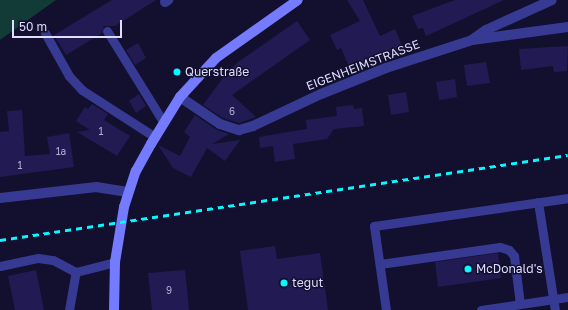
<!DOCTYPE html>
<meta charset="utf-8">
<style>
body{margin:0}
#map{position:relative;width:568px;height:310px;overflow:hidden;background:#13102f;font-family:"Golos Text",sans-serif}
div>[style]{position:absolute}
.green>*{inset:0;background:#123a36}
.building>*{inset:0;background:#221a52}
.lane>*{height:9px;margin:-4.5px;padding:0 4.5px;transform-origin:4.5px;border-radius:4.5px;background:#373a92}
.street>*{height:10px;margin:-5px;padding:0 5px;transform-origin:5px;border-radius:5px;background:#373a92}
.secondary>*{height:10px;margin:-5px;padding:0 5px;transform-origin:5px;border-radius:5px;background:#757bff}
.rail>*{height:3px;margin-top:-1.5px;transform-origin:0;background:repeating-linear-gradient(90deg,#0af7ff 0 6px,transparent 0 11px)}
.dots>*{width:11px;height:11px;translate:-50% -50%;box-sizing:border-box;border:2px solid #13102f;border-radius:50%}
span{translate:-50% -50%;white-space:nowrap;text-align:center;line-height:1.15;-webkit-text-stroke:3px #13102f;paint-order:stroke}
.number-label{font-size:10px;color:#b0add4}
.number-label span{-webkit-text-stroke-width:0}
.street-label{font-size:12px;color:#dfdeff}
.poi-label{font-size:12px;color:#dfdeff}
.left{translate:0 -50%;text-align:left}
.scale{position:absolute;left:12px;top:20px;width:110px;height:18px;box-sizing:border-box;border:2px solid #dfdeff;border-top:0;padding-left:5px;font-size:12px;line-height:14px;white-space:nowrap;color:#dfdeff;-webkit-text-stroke:3px #13102f;paint-order:stroke}
</style>
<div id="map">
<div class="green">
<div style="clip-path:polygon(0 0,56px 0,0 40px)"></div>
</div>
<div class="building">
<div style="clip-path:polygon(112px 0,156px 0,115px 26px,104px 26px,102px 33px,66px 55px,54px 35px)"></div>
<div style="clip-path:polygon(347px 0,363px 0,380px 36px,395px 29px,404px 50px,351px 71px,341px 48px,337px 50px,330px 35px,360px 21px)"></div>
<div style="clip-path:polygon(455px 0,504px 0,426px 36px,423px 28px,418px 29px,412px 16px)"></div>
<div style="clip-path:polygon(297px 21px,310px 40px,232px 95px,256px 117px,239px 123px,223px 118px,203px 105px,225px 75px,238px 62px)"></div>
<div style="clip-path:polygon(138px 43px,146px 58px,135px 65px,126px 50px)"></div>
<div style="clip-path:polygon(568px 46px,567px 71px,554px 72px,553px 66px,521px 70px,519px 49px)"></div>
<div style="clip-path:polygon(486px 62px,490px 83px,467px 86px,464px 65px)"></div>
<div style="clip-path:polygon(455px 79px,457px 97px,439px 100px,436px 82px)"></div>
<div style="clip-path:polygon(406px 92px,409px 112px,391px 115px,388px 95px)"></div>
<div style="clip-path:polygon(139px 94px,146px 106px,136px 113px,129px 101px)"></div>
<div style="clip-path:polygon(92px 104px,108px 114px,104px 120px,130px 136px,117px 156px,77px 132px,90px 130px,76px 121px,85px 107px,88px 109px)"></div>
<div style="clip-path:polygon(353px 105px,354px 109px,362px 108px,364px 126px,334px 129px,327px 139px,293px 144px,295px 159px,275px 162px,273px 146px,260px 148px,259px 137px,307px 129px,306px 120px,337px 116px,336px 107px)"></div>
<div style="clip-path:polygon(22px 110px,25px 156px,50px 154px,47px 137px,69px 133px,74px 167px,0 177px,0 132px,9px 131px,7px 111px)"></div>
<div style="clip-path:polygon(195px 115px,217px 130px,229px 134px,212px 144px,240px 140px,225px 161px,207px 148px,191px 177px,173px 168px,158px 145px,180px 156px,190px 137px,184px 132px)"></div>
<div style="clip-path:polygon(275px 246px,277px 259px,320px 253px,328px 310px,248px 310px,240px 251px)"></div>
<div style="clip-path:polygon(498px 253px,501px 278px,438px 287px,435px 262px)"></div>
<div style="clip-path:polygon(36px 270px,44px 310px,15px 310px,8px 276px)"></div>
<div style="clip-path:polygon(185px 270px,189px 310px,152px 310px,148px 273px)"></div>
</div>
<div class="lane">
<div style="left:107px;top:31px;width:108px;rotate:58.2deg"></div>
<div style="left:45px;top:33px;width:49px;rotate:60.8deg"></div>
<div style="left:69px;top:76px;width:19px;rotate:47deg"></div>
<div style="left:82px;top:90px;width:87px;rotate:32.8deg"></div>
<div style="left:538px;top:202px;width:109px;rotate:81.1deg"></div>
<div style="left:380px;top:264px;width:121px;rotate:-8.1deg"></div>
<div style="left:500px;top:247px;width:9px;rotate:18deg"></div>
<div style="left:509px;top:250px;width:8px;rotate:50deg"></div>
<div style="left:514px;top:256px;width:48px;rotate:82.9deg"></div>
<div style="left:0;top:266px;width:39px;rotate:-12deg"></div>
<div style="left:38px;top:258px;width:15px;rotate:8deg"></div>
<div style="left:53px;top:260px;width:26px;rotate:28deg"></div>
<div style="left:69px;top:310px;width:39px;rotate:-80deg"></div>
<div style="left:76px;top:272px;width:40px;rotate:-14.4deg"></div>
<div style="left:386px;top:310px;width:85px;rotate:-98.1deg"></div>
<div style="left:374px;top:226px;width:196px;rotate:-8.2deg"></div>
<div style="left:481px;top:310px;width:88px;rotate:-8.5deg"></div>
</div>
<div class="street">
<div style="left:165px;top:2px;width:4px;rotate:-34deg"></div>
<div style="left:473px;top:39px;width:16px;rotate:-35deg"></div>
<div style="left:486px;top:30px;width:72px;rotate:-24.4deg"></div>
<div style="left:180px;top:97px;width:48px;rotate:34deg"></div>
<div style="left:220px;top:124px;width:20px;rotate:18deg"></div>
<div style="left:239px;top:130px;width:15px;rotate:-16deg"></div>
<div style="left:253px;top:126px;width:75px;rotate:-25.2deg"></div>
<div style="left:321px;top:94px;width:70px;rotate:-21.8deg"></div>
<div style="left:386px;top:68px;width:90px;rotate:-18deg"></div>
<div style="left:472px;top:40px;width:97px;rotate:-7.7deg"></div>
<div style="left:0;top:198px;width:97px;rotate:-6.5deg"></div>
<div style="left:96px;top:187px;width:32px;rotate:9deg"></div>
</div>
<div class="secondary">
<div style="left:114px;top:310px;width:48px;rotate:-88.8deg"></div>
<div style="left:115px;top:262px;width:56px;rotate:-80.7deg"></div>
<div style="left:124px;top:207px;width:38px;rotate:-72deg"></div>
<div style="left:136px;top:171px;width:31px;rotate:-61deg"></div>
<div style="left:151px;top:144px;width:55px;rotate:-58.3deg"></div>
<div style="left:180px;top:97px;width:53px;rotate:-47.3deg"></div>
<div style="left:216px;top:58px;width:100px;rotate:-35.3deg"></div>
</div>
<div class="rail">
<div style="left:0;top:240px;width:574px;rotate:-8.51deg"></div>
</div>
<div class="dots">
<div style="left:177px;top:72px;background:#0af7ff"></div>
<div style="left:468px;top:269px;background:#0af7ff"></div>
<div style="left:284px;top:283px;background:#0af7ff"></div>
</div>
<div class="number-label">
<span style="left:232px;top:112px">6</span>
<span style="left:101px;top:132px">1</span>
<span style="left:61px;top:152px">1a</span>
<span style="left:20px;top:166px">1</span>
<span style="left:169px;top:291px">9</span>
</div>
<div class="street-label">
<span style="left:363px;top:65px;rotate:-21deg">EIGENHEIMSTRASSE</span>
</div>
<div class="poi-label">
<span class="left" style="left:185px;top:72px">Querstraße</span>
<span class="left" style="left:476px;top:269px">McDonald's</span>
<span class="left" style="left:292px;top:283px">tegut</span>
</div>
<div class="scale">50 m</div>
</div>
